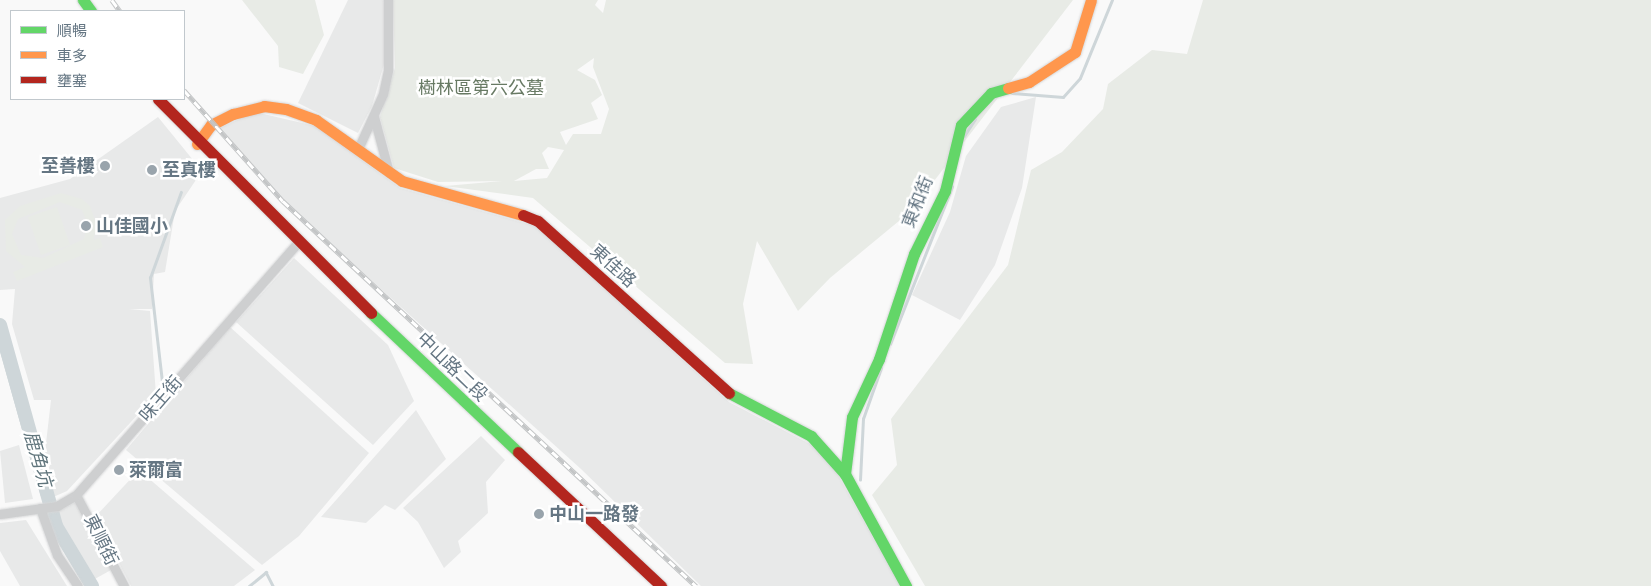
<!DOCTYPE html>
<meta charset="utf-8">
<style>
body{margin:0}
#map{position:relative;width:1651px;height:586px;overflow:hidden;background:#f9f9f9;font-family:Karla,"Noto Sans TC",sans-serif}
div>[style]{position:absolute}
.built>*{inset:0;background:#e8e9e9}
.green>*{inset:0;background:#e8ebe6}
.stream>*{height:2.5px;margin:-1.25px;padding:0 1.25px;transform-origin:1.25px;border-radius:1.25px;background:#ced6d9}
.river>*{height:14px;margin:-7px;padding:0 7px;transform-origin:7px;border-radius:7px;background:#ced6d9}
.roads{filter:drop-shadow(0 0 1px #d5d6d7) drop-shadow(0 0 1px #d5d6d7)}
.street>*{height:9px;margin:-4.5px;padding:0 4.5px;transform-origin:4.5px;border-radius:4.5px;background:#cecfd0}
.fast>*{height:11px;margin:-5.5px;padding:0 5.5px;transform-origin:5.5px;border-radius:5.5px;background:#63d668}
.slow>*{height:11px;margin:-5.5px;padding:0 5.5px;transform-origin:5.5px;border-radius:5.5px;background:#ff974d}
.jam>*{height:11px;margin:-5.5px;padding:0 5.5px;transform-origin:5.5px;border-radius:5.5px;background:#b3261e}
.rail>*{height:4.5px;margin-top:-2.25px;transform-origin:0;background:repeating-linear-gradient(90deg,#fff 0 8px,#c3c5c6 0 16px);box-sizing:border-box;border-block:1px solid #c3c5c6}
.dots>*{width:14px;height:14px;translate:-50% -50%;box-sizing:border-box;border:2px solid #fff;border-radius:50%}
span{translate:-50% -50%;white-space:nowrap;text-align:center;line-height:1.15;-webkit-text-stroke:5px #fff;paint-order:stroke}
.park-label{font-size:18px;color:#687a64}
.poi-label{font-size:18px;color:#657683;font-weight:700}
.right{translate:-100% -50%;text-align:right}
.left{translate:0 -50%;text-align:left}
.street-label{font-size:18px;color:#657683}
.water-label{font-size:19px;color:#60757c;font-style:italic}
.legend{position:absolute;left:10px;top:10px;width:175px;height:90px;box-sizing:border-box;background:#fff;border:1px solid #c1c8cd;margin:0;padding:6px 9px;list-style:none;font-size:15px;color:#657683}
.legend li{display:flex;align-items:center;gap:10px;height:25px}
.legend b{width:25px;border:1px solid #c1c8cd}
</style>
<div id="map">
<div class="built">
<div style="clip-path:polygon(348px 0,384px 0,384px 64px,372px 106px,358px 133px,298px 103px)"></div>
<div style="clip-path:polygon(1036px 97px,1022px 188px,995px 265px,960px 320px,912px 295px,950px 212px,966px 156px,1001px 107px)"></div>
<div style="clip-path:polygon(255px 112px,315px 126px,400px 188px,535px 226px,729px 402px,810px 444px,834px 468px,900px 586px,701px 586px,581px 469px,283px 201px,220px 128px)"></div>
<div style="clip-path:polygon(158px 117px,202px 171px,175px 211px,165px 272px,154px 274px,152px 309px,129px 309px,150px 311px,156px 395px,67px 491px,51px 498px,43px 469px,51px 400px,34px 400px,12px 324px,15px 289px,0 290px,0 198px,70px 179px)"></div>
<div style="clip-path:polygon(294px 258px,388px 345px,414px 401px,373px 445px,236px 322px)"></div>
<div style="clip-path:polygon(230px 327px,369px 453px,299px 536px,262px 565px,126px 450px)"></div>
<div style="clip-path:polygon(416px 410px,446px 459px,395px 510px,385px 505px,366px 523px,321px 517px)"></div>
<div style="clip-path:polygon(481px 436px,505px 460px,486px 482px,488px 513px,458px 541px,461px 552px,444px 568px,418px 522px,403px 508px)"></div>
<div style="clip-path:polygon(19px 445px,33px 499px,5px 503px,0 451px)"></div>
<div style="clip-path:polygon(139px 470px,255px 570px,234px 586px,131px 586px,95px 517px)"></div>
<div style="clip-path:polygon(76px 502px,111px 570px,93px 580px,56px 512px)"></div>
<div style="clip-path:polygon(26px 520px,67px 586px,20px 586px,0 551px,0 523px)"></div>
</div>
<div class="green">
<div style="clip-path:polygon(242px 0,315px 0,324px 35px,303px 74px,279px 67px,278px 46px)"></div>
<div style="clip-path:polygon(evenodd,393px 0,598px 0,595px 5px,603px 13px,606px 0,1073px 0,911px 211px,830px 278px,798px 311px,757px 241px,743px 304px,753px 364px,725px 363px,533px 198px,445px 186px,502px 181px,438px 182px,394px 168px,380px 117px,395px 68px,393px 0,594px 58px,593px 67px,609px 109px,601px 134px,573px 134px,566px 145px,560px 132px,598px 119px,591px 103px,602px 95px,595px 80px,577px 70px,594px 58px,393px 0,548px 147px,564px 150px,547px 178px,514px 181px,536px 169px,549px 169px,542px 153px,548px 147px)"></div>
<div style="clip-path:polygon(1203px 0,1651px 0,1651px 586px,925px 586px,872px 495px,897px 465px,891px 419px,1008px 265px,1031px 170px,1062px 152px,1103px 109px,1108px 84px,1152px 50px,1187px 54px)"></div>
<div style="clip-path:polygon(evenodd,61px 193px,82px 199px,90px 206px,97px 226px,93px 240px,100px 238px,103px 247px,17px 281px,13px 272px,25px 267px,6px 251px,5px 220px,20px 206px,61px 193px,60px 202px,82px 210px,88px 225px,84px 239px,43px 258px,21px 255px,12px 234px,18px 219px,60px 202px)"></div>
<div style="clip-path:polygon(57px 207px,70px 245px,41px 255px,28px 217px)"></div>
</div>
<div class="stream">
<div style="left:1012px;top:93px;width:51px;rotate:4.5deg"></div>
<div style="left:1063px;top:97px;width:25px;rotate:-48deg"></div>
<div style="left:1080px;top:78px;width:84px;rotate:-67.7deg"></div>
<div style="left:964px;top:136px;width:20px;rotate:-57deg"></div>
<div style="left:890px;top:344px;width:169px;rotate:-68.5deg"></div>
<div style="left:0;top:346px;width:154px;rotate:74.2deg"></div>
<div style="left:162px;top:382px;width:105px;rotate:-96.6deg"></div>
<div style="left:150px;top:278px;width:91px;rotate:-70.2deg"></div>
<div style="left:860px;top:480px;width:61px;rotate:-87.2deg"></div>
<div style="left:863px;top:419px;width:54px;rotate:-70.6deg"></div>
<div style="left:249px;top:586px;width:22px;rotate:-39deg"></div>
<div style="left:266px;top:572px;width:16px;rotate:63deg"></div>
</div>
<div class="river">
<div style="left:0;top:325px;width:209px;rotate:74.4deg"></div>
<div style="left:56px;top:526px;width:70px;rotate:59deg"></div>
</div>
<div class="roads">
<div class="street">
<div style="left:374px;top:117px;width:58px;rotate:75deg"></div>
<div style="left:358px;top:149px;width:60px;rotate:-65.6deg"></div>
<div style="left:383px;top:94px;width:25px;rotate:-78deg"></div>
<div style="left:388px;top:70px;width:70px;rotate:-90deg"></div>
<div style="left:76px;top:495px;width:103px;rotate:62.2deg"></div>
<div style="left:40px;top:508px;width:50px;rotate:70.1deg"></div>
<div style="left:57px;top:555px;width:37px;rotate:56deg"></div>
<div style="left:0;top:514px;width:58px;rotate:-8deg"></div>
<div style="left:57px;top:506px;width:22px;rotate:-30deg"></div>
<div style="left:76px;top:495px;width:335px;rotate:-48.7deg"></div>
</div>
<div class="fast">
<div style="left:83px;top:0;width:14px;rotate:54deg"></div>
<div style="left:371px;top:313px;width:202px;rotate:43.4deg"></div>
<div style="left:729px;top:393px;width:93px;rotate:27.7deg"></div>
<div style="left:811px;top:436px;width:51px;rotate:48.2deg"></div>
<div style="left:845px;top:474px;width:128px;rotate:61.4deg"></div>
<div style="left:845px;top:474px;width:57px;rotate:-83deg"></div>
<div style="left:852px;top:417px;width:64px;rotate:-65deg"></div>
<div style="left:879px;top:359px;width:111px;rotate:-71.6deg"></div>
<div style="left:914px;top:254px;width:70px;rotate:-63.8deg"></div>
<div style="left:945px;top:191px;width:68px;rotate:-76.4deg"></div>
<div style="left:961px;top:125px;width:44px;rotate:-46.8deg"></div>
<div style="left:991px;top:93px;width:18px;rotate:-16deg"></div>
</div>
<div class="slow">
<div style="left:1008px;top:88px;width:22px;rotate:-16deg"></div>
<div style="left:1029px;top:82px;width:55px;rotate:-33.1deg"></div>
<div style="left:1075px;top:52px;width:54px;rotate:-72.9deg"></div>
<div style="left:197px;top:144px;width:24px;rotate:-54deg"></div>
<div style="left:211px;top:125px;width:25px;rotate:-27deg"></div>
<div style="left:233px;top:114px;width:32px;rotate:-14deg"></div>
<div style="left:264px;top:106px;width:22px;rotate:8deg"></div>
<div style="left:286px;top:109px;width:32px;rotate:20deg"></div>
<div style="left:316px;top:120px;width:105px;rotate:35.3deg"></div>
<div style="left:402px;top:181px;width:126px;rotate:15.7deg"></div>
</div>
<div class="jam">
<div style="left:158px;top:99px;width:302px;rotate:45.1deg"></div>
<div style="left:523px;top:215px;width:16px;rotate:22deg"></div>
<div style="left:538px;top:221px;width:257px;rotate:42deg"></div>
<div style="left:518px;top:452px;width:196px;rotate:43.1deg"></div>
</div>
</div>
<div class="rail">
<div style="left:112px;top:0;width:14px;rotate:54deg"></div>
<div style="left:184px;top:90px;width:149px;rotate:48.3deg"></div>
<div style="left:283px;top:201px;width:565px;rotate:42.99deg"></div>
</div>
<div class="dots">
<div style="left:105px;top:166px;background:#99a4ac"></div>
<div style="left:152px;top:170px;background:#99a4ac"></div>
<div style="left:86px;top:226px;background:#99a4ac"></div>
<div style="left:119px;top:470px;background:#99a4ac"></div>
<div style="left:539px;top:514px;background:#99a4ac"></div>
</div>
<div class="park-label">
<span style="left:481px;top:88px">樹林區第六公墓</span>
</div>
<div class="poi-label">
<span class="right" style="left:95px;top:166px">至善樓</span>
<span class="left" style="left:162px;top:170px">至真樓</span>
<span class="left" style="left:96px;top:226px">山佳國小</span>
<span class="left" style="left:129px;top:470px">萊爾富</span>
<span class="left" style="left:549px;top:514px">中山一路發</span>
</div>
<div class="street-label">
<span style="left:918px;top:202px;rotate:-68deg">東和街</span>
<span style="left:613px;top:266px;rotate:42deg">東佳路</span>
<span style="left:452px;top:367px;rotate:44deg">中山路二段</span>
<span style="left:161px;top:399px;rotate:-49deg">味王街</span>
<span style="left:101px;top:540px;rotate:64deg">東順街</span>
</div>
<div class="water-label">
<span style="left:37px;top:459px;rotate:74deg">鹿角坑</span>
</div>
<ul class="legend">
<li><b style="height:6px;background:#63d668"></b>順暢</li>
<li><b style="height:6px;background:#ff974d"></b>車多</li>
<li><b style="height:6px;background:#b3261e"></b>壅塞</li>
</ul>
</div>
